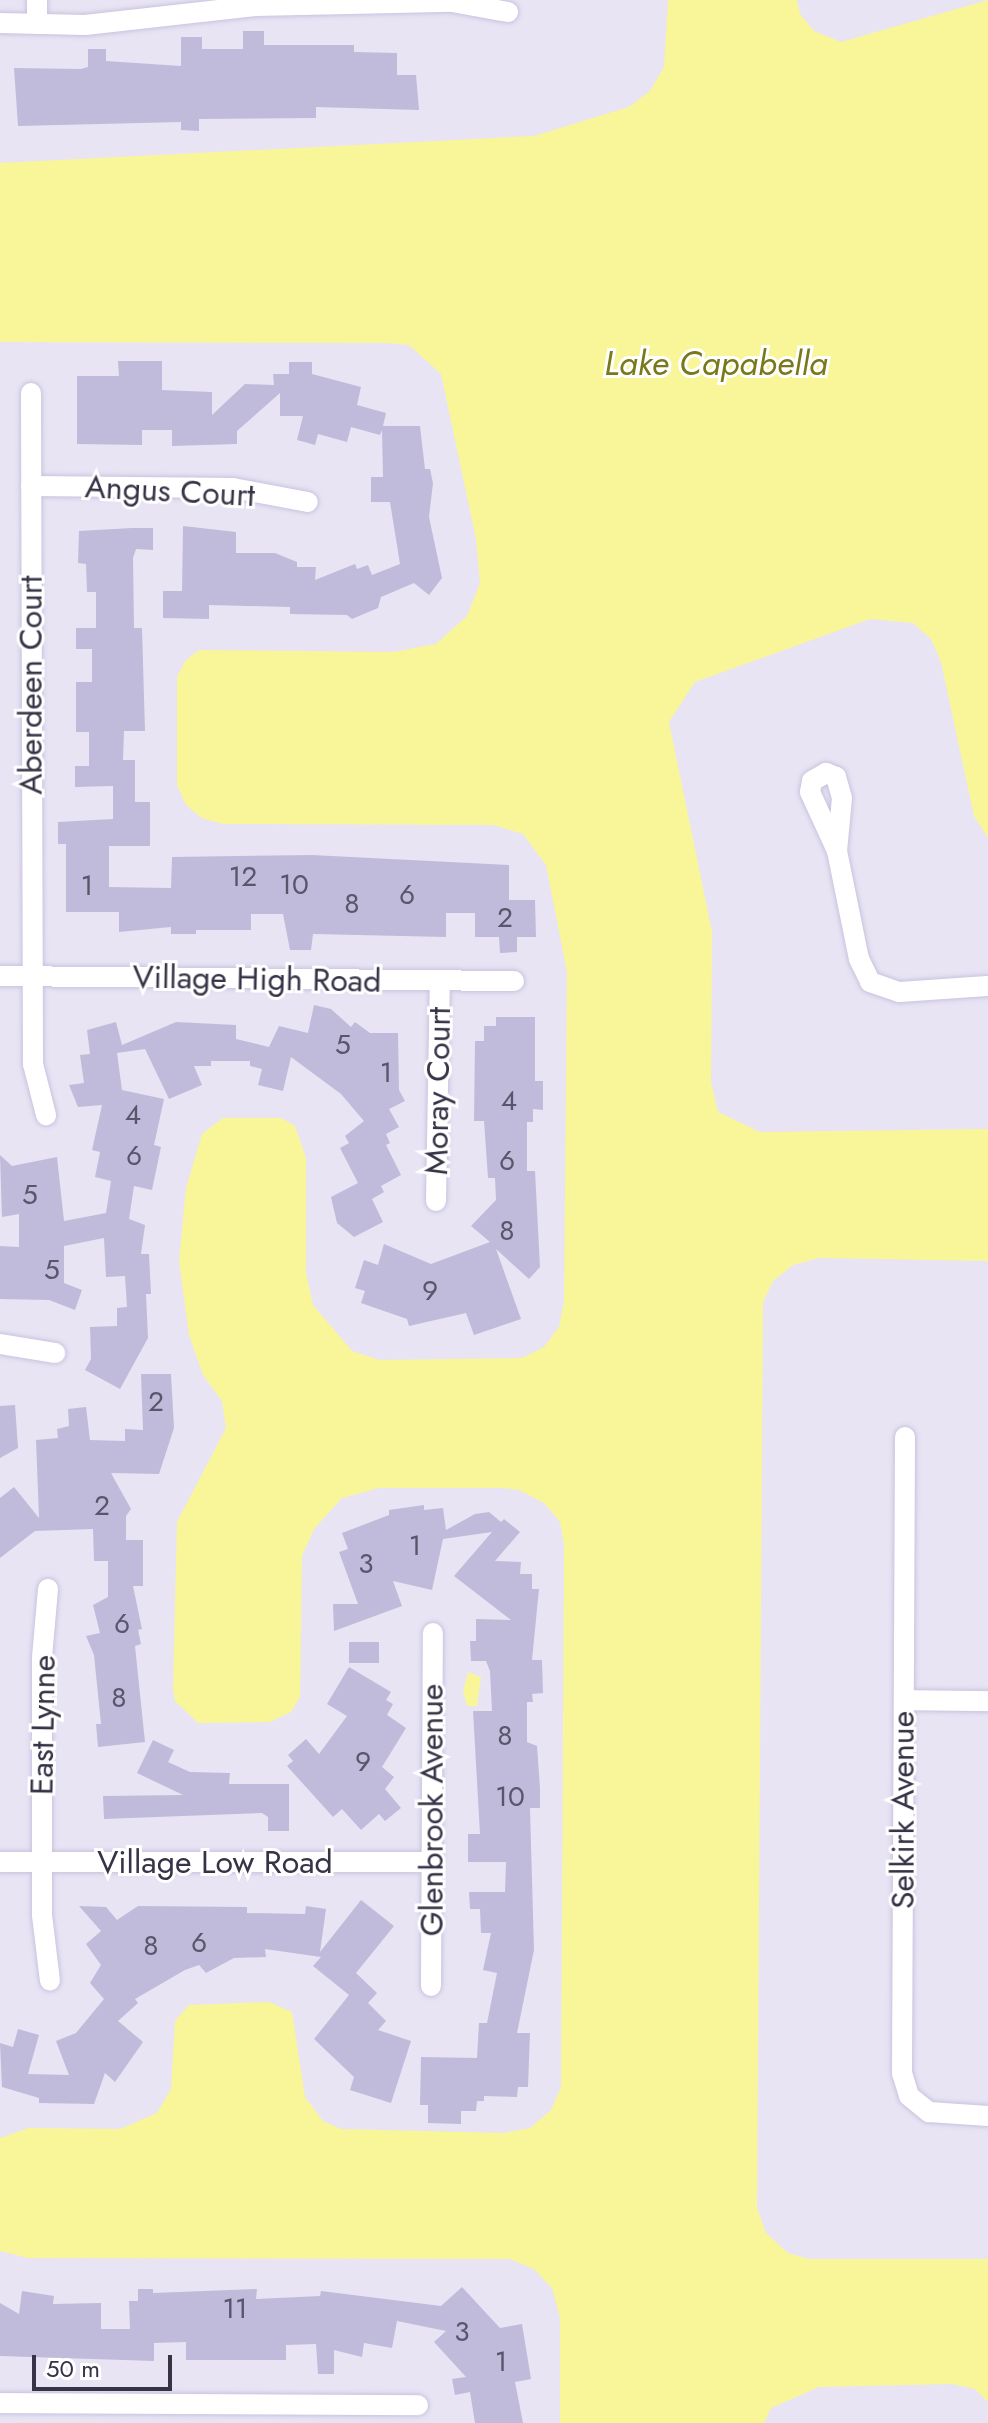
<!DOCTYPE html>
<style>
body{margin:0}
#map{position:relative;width:988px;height:2423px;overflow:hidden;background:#e8e4f4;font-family:Jost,sans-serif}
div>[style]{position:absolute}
.water>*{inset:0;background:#f8f699}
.building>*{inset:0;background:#c0bbda}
.roads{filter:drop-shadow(0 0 2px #c9c3de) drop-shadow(0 0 2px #c9c3de)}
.minor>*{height:20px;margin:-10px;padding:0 10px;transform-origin:10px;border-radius:10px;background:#fff}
span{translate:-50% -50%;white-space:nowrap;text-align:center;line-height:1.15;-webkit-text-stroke:6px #fff;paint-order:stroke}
.number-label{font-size:28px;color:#59556c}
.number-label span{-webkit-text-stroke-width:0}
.street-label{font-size:32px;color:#373347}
.water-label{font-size:34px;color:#79781b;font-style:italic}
.scale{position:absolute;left:32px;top:2355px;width:140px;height:36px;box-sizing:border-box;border:4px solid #373347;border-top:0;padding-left:10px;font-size:24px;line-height:28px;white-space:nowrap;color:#373347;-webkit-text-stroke:6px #fff;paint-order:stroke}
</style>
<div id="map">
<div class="water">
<div style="clip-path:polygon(668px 0,797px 0,800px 14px,814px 31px,841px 42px,988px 0,988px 838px,974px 816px,941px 662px,931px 639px,913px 623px,870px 619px,695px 682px,669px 722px,712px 932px,711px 1082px,718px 1112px,760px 1132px,988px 1129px,988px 1261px,819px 1258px,793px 1265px,773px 1281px,763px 1302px,757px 2208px,766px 2233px,788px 2253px,809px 2259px,988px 2259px,988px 2402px,975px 2389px,952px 2384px,819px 2387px,771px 2408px,764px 2423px,560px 2423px,560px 2317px,552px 2288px,534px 2269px,510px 2259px,28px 2258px,0 2251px,0 2138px,29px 2128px,120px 2129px,157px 2113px,171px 2089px,175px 2021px,189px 2005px,269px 2002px,292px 2012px,305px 2097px,323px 2121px,341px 2129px,504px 2133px,530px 2128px,551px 2110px,561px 2087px,564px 1545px,560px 1522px,544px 1503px,519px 1490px,502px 1488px,379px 1488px,342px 1498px,314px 1529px,302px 1556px,300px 1697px,291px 1712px,270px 1722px,198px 1723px,175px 1701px,173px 1689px,177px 1522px,226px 1428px,222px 1401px,203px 1375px,189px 1335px,179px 1261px,186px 1188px,202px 1134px,223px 1118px,281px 1118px,295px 1126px,306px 1158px,306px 1273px,313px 1305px,352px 1351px,379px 1360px,522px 1358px,544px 1347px,559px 1327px,564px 1302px,567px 972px,546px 865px,523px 834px,493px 825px,223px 824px,202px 818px,186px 805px,177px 785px,177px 677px,185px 661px,199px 650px,393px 652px,436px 644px,467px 616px,480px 583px,476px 539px,441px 374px,409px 345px,386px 343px,0 342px,0 163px,534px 136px,629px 107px,650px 91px,664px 67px)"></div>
<div style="clip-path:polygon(468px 1672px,481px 1677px,477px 1706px,467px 1706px,463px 1691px)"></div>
</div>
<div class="building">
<div style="clip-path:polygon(243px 31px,264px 31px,264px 45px,354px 45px,354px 52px,397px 53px,397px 75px,416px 75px,419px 110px,316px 107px,316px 118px,199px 119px,199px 131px,181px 130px,181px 122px,18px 126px,14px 68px,81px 69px,88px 67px,88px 49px,106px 49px,106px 61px,181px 66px,181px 37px,202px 37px,202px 49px,243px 49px)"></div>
<div style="clip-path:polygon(118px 361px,162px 361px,162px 390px,212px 392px,212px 415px,245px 384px,274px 385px,273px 374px,289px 374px,289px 362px,312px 362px,312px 374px,361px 387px,357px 405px,386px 413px,383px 426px,420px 426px,425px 469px,430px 469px,433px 483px,429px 517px,442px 578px,429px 595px,414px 583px,381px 597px,378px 608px,352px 619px,347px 615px,290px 614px,290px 607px,209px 605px,209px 619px,163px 618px,163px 591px,182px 591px,183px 526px,236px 532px,236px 553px,275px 553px,297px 562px,297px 567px,316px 567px,315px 580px,355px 564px,357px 569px,368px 565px,372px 575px,400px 564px,390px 502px,371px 502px,371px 477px,383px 477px,382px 430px,380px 435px,351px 427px,347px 442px,318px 434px,315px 445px,297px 440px,303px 416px,280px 416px,280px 393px,237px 431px,237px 444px,172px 446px,172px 430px,142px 430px,142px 445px,77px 444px,77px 376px,119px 376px)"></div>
<div style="clip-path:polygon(132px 528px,153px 528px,153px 550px,136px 549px,133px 558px,134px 628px,142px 628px,145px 731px,124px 731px,123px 760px,135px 760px,135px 802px,150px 802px,150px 846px,109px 846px,109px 887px,171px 888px,172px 857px,312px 855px,509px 865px,509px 900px,535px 900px,536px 937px,517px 937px,517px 952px,500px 953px,499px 937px,475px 937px,475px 913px,446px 913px,446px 937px,313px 934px,311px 950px,290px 950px,283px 914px,251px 914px,251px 930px,196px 930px,196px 934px,171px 934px,171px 927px,119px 932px,119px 912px,66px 912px,66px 844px,58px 844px,58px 822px,113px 819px,113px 786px,75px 787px,75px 766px,89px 766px,89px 732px,76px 732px,76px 682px,92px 682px,92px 649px,76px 649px,76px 628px,96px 628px,96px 592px,87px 592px,86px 564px,78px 563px,79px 531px)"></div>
<div style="clip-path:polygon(314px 1005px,331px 1009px,351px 1027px,355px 1022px,370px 1033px,398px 1033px,399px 1090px,405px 1101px,389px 1109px,399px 1127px,386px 1134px,390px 1143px,386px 1145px,401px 1175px,381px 1186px,384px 1192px,372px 1199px,383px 1222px,354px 1237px,337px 1223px,331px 1197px,358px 1183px,340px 1148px,349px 1143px,345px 1136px,364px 1121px,341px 1094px,291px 1057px,283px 1091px,258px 1085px,262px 1069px,250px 1066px,250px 1061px,211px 1061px,211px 1066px,194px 1066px,202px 1085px,169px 1099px,145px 1049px,117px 1053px,122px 1090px,164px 1099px,154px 1145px,161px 1147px,152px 1190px,134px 1186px,129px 1219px,145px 1225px,141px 1254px,149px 1254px,151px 1294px,146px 1294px,148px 1338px,120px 1389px,85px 1370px,91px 1359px,90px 1327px,117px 1326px,117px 1308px,127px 1307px,125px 1276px,106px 1277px,104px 1238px,64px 1246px,64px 1283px,82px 1290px,75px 1310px,49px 1300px,0 1299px,0 1246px,19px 1247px,19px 1214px,2px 1217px,0 1155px,12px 1166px,57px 1157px,64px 1221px,106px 1213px,111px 1181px,95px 1177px,100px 1152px,92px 1150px,102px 1105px,78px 1107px,69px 1085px,84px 1083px,80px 1055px,90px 1054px,87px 1030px,116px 1022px,122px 1045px,176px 1022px,236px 1025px,236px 1039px,269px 1047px,279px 1026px,308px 1033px)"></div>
<div style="clip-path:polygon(496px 1017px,535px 1017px,535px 1081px,543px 1081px,543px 1110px,533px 1109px,533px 1122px,527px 1122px,527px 1171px,535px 1171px,540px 1267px,529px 1279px,496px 1249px,521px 1319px,474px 1335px,466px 1313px,409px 1326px,407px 1319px,361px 1303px,365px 1291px,355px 1288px,364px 1260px,378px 1265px,384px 1244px,431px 1264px,490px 1242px,471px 1226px,496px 1200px,495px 1178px,488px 1178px,484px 1121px,474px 1121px,475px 1041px,484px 1041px,484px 1026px,496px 1026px)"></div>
<div style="clip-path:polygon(141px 1374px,171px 1374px,174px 1428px,159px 1474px,111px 1473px,131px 1509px,126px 1516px,126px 1540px,143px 1540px,143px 1586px,133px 1586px,142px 1629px,138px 1630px,141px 1644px,135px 1646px,145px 1742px,98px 1747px,96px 1724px,101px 1724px,94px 1655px,86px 1636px,100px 1633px,93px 1605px,108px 1597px,108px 1561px,94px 1561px,93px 1529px,35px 1531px,0 1558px,0 1498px,14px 1487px,39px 1518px,36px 1440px,58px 1438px,57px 1429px,69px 1426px,68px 1409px,86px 1407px,90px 1440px,125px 1441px,125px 1429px,143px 1430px)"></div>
<div style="clip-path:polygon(15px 1405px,18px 1448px,0 1458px,0 1406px)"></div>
<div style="clip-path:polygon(424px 1505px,424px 1510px,443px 1508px,446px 1530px,475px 1514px,489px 1512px,501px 1522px,504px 1519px,520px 1532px,495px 1561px,521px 1562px,520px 1574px,532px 1574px,532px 1589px,539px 1589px,532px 1660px,542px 1660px,543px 1693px,532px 1694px,533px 1702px,527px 1702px,527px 1742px,537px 1746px,540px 1788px,540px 1808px,530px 1808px,534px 1950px,517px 2033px,530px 2033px,528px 2087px,518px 2087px,517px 2097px,484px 2096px,484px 2101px,477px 2101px,476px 2111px,461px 2111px,461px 2124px,428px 2123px,428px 2105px,420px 2105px,421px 2057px,477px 2058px,479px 2023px,487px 2023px,497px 1973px,483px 1970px,491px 1933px,481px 1933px,480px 1909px,470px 1909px,469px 1892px,505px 1892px,506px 1862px,468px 1862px,468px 1834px,480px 1834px,473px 1711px,492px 1711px,490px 1671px,486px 1661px,471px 1661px,470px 1641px,476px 1641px,476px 1619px,511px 1620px,454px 1576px,492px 1532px,443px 1539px,432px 1590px,393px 1581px,402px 1606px,334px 1631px,333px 1604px,358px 1604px,339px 1552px,348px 1549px,342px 1533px,389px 1515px,389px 1510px)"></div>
<div style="clip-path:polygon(349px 1642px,379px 1642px,379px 1663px,349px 1663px)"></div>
<div style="clip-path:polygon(349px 1667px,391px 1692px,386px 1700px,393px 1704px,387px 1715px,406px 1728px,382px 1767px,394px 1777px,385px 1789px,401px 1808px,385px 1821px,379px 1814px,361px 1830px,342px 1809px,333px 1817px,287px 1766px,293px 1761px,288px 1755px,306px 1739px,319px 1754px,347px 1716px,327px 1704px)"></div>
<div style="clip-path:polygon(153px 1740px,174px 1750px,168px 1762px,190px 1772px,230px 1773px,229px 1784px,289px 1784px,289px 1831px,268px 1831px,268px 1817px,262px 1813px,104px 1819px,103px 1796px,183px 1795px,137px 1773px)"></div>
<div style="clip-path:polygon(361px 1900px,394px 1926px,356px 1973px,377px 1993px,368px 2003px,386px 2021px,378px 2030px,411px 2041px,391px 2103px,350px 2090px,354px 2077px,314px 2039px,349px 1995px,313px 1966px,321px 1957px,265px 1949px,266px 1957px,234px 1958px,206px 1973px,199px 1965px,185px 1970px,135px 1999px,138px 2003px,118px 2021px,143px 2042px,115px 2082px,105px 2073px,94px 2104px,39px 2103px,39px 2098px,2px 2087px,0 2043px,13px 2047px,18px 2029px,39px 2035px,28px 2074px,69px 2075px,56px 2041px,76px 2033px,104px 1999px,90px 1983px,101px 1965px,86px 1944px,101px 1931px,79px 1906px,106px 1907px,117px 1920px,138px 1906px,247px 1907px,247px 1913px,305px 1914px,306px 1906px,326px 1909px,320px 1952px)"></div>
<div style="clip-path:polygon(462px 2287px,500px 2328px,522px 2324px,531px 2379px,515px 2382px,523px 2423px,475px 2423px,470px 2392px,455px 2395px,452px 2379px,466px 2377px,434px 2342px,446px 2331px,397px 2321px,392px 2348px,364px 2343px,362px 2357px,334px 2350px,334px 2374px,318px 2374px,316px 2344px,286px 2345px,286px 2360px,186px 2360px,186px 2342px,154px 2343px,154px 2361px,0 2356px,0 2303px,19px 2314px,22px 2291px,54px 2296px,53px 2304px,101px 2303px,101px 2329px,130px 2329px,129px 2301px,138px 2301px,138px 2289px,153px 2289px,153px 2293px,257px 2289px,256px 2299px,320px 2296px,321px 2291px,441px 2306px)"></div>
</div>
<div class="roads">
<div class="minor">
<div style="left:37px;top:0;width:24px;rotate:90deg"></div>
<div style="left:0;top:23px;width:85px;rotate:1.3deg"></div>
<div style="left:85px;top:25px;width:171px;rotate:-6.4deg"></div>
<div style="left:255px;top:6px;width:197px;rotate:-1.2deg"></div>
<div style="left:452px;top:2px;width:57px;rotate:10.1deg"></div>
<div style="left:31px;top:393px;width:671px;rotate:89.83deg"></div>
<div style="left:33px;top:1064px;width:53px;rotate:75.7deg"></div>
<div style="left:31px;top:486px;width:202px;rotate:0.6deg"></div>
<div style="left:233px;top:488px;width:76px;rotate:10.6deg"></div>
<div style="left:837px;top:851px;width:53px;rotate:-84.6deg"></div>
<div style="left:842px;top:798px;width:22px;rotate:-106deg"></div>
<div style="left:836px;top:777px;width:11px;rotate:-158deg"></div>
<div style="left:826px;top:773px;width:16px;rotate:150deg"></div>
<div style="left:812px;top:781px;width:11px;rotate:100deg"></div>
<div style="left:810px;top:792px;width:65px;rotate:65.4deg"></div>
<div style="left:837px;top:851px;width:110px;rotate:78.5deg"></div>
<div style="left:859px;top:959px;width:25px;rotate:64deg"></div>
<div style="left:870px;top:982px;width:31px;rotate:19deg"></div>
<div style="left:899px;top:992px;width:89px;rotate:-3.9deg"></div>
<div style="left:0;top:976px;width:514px;rotate:0.56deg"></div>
<div style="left:436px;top:1201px;width:220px;rotate:-89deg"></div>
<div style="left:0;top:1344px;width:56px;rotate:9.3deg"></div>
<div style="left:905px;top:1437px;width:636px;rotate:90.27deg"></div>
<div style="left:902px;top:2073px;width:24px;rotate:73deg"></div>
<div style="left:909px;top:2096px;width:26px;rotate:39deg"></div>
<div style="left:929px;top:2112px;width:59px;rotate:3.9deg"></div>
<div style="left:48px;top:1589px;width:68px;rotate:95deg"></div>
<div style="left:42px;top:1657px;width:258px;rotate:90deg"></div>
<div style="left:42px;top:1915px;width:66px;rotate:83.1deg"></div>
<div style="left:904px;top:1700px;width:84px;rotate:0.7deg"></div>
<div style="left:0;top:1862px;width:430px"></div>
<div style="left:431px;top:1986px;width:353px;rotate:-89.7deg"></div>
<div style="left:0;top:2403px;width:418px;rotate:0.3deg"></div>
</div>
</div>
<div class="number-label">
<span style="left:243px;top:877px">12</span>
<span style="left:294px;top:885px">10</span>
<span style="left:87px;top:886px">1</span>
<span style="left:407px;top:895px">6</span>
<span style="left:352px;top:904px">8</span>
<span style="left:505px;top:918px">2</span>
<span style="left:343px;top:1045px">5</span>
<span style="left:386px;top:1073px">1</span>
<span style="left:509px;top:1101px">4</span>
<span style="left:133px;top:1115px">4</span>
<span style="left:134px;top:1156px">6</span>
<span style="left:507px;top:1161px">6</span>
<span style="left:30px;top:1195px">5</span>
<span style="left:507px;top:1231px">8</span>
<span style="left:52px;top:1270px">5</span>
<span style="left:430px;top:1291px">9</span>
<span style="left:156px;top:1402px">2</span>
<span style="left:102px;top:1506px">2</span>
<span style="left:415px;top:1546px">1</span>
<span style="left:366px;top:1564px">3</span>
<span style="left:122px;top:1624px">6</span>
<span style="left:119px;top:1698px">8</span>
<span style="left:505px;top:1736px">8</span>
<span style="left:363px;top:1762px">9</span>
<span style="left:510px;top:1797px">10</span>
<span style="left:199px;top:1943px">6</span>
<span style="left:151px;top:1946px">8</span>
<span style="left:235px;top:2309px">11</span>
<span style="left:462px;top:2332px">3</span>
<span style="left:501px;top:2362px">1</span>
</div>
<div class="street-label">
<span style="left:170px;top:491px;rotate:3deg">Angus Court</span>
<span style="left:31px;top:685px;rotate:-90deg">Aberdeen Court</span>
<span style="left:257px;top:979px;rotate:1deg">Village High Road</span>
<span style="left:438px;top:1091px;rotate:-89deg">Moray Court</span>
<span style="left:43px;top:1725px;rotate:-89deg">East Lynne</span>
<span style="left:432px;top:1810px;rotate:-90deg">Glenbrook Avenue</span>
<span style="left:903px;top:1810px;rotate:-90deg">Selkirk Avenue</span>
<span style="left:215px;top:1862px">Village Low Road</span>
</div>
<div class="water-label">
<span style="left:716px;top:364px">Lake Capabella</span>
</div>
<div class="scale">50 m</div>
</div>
